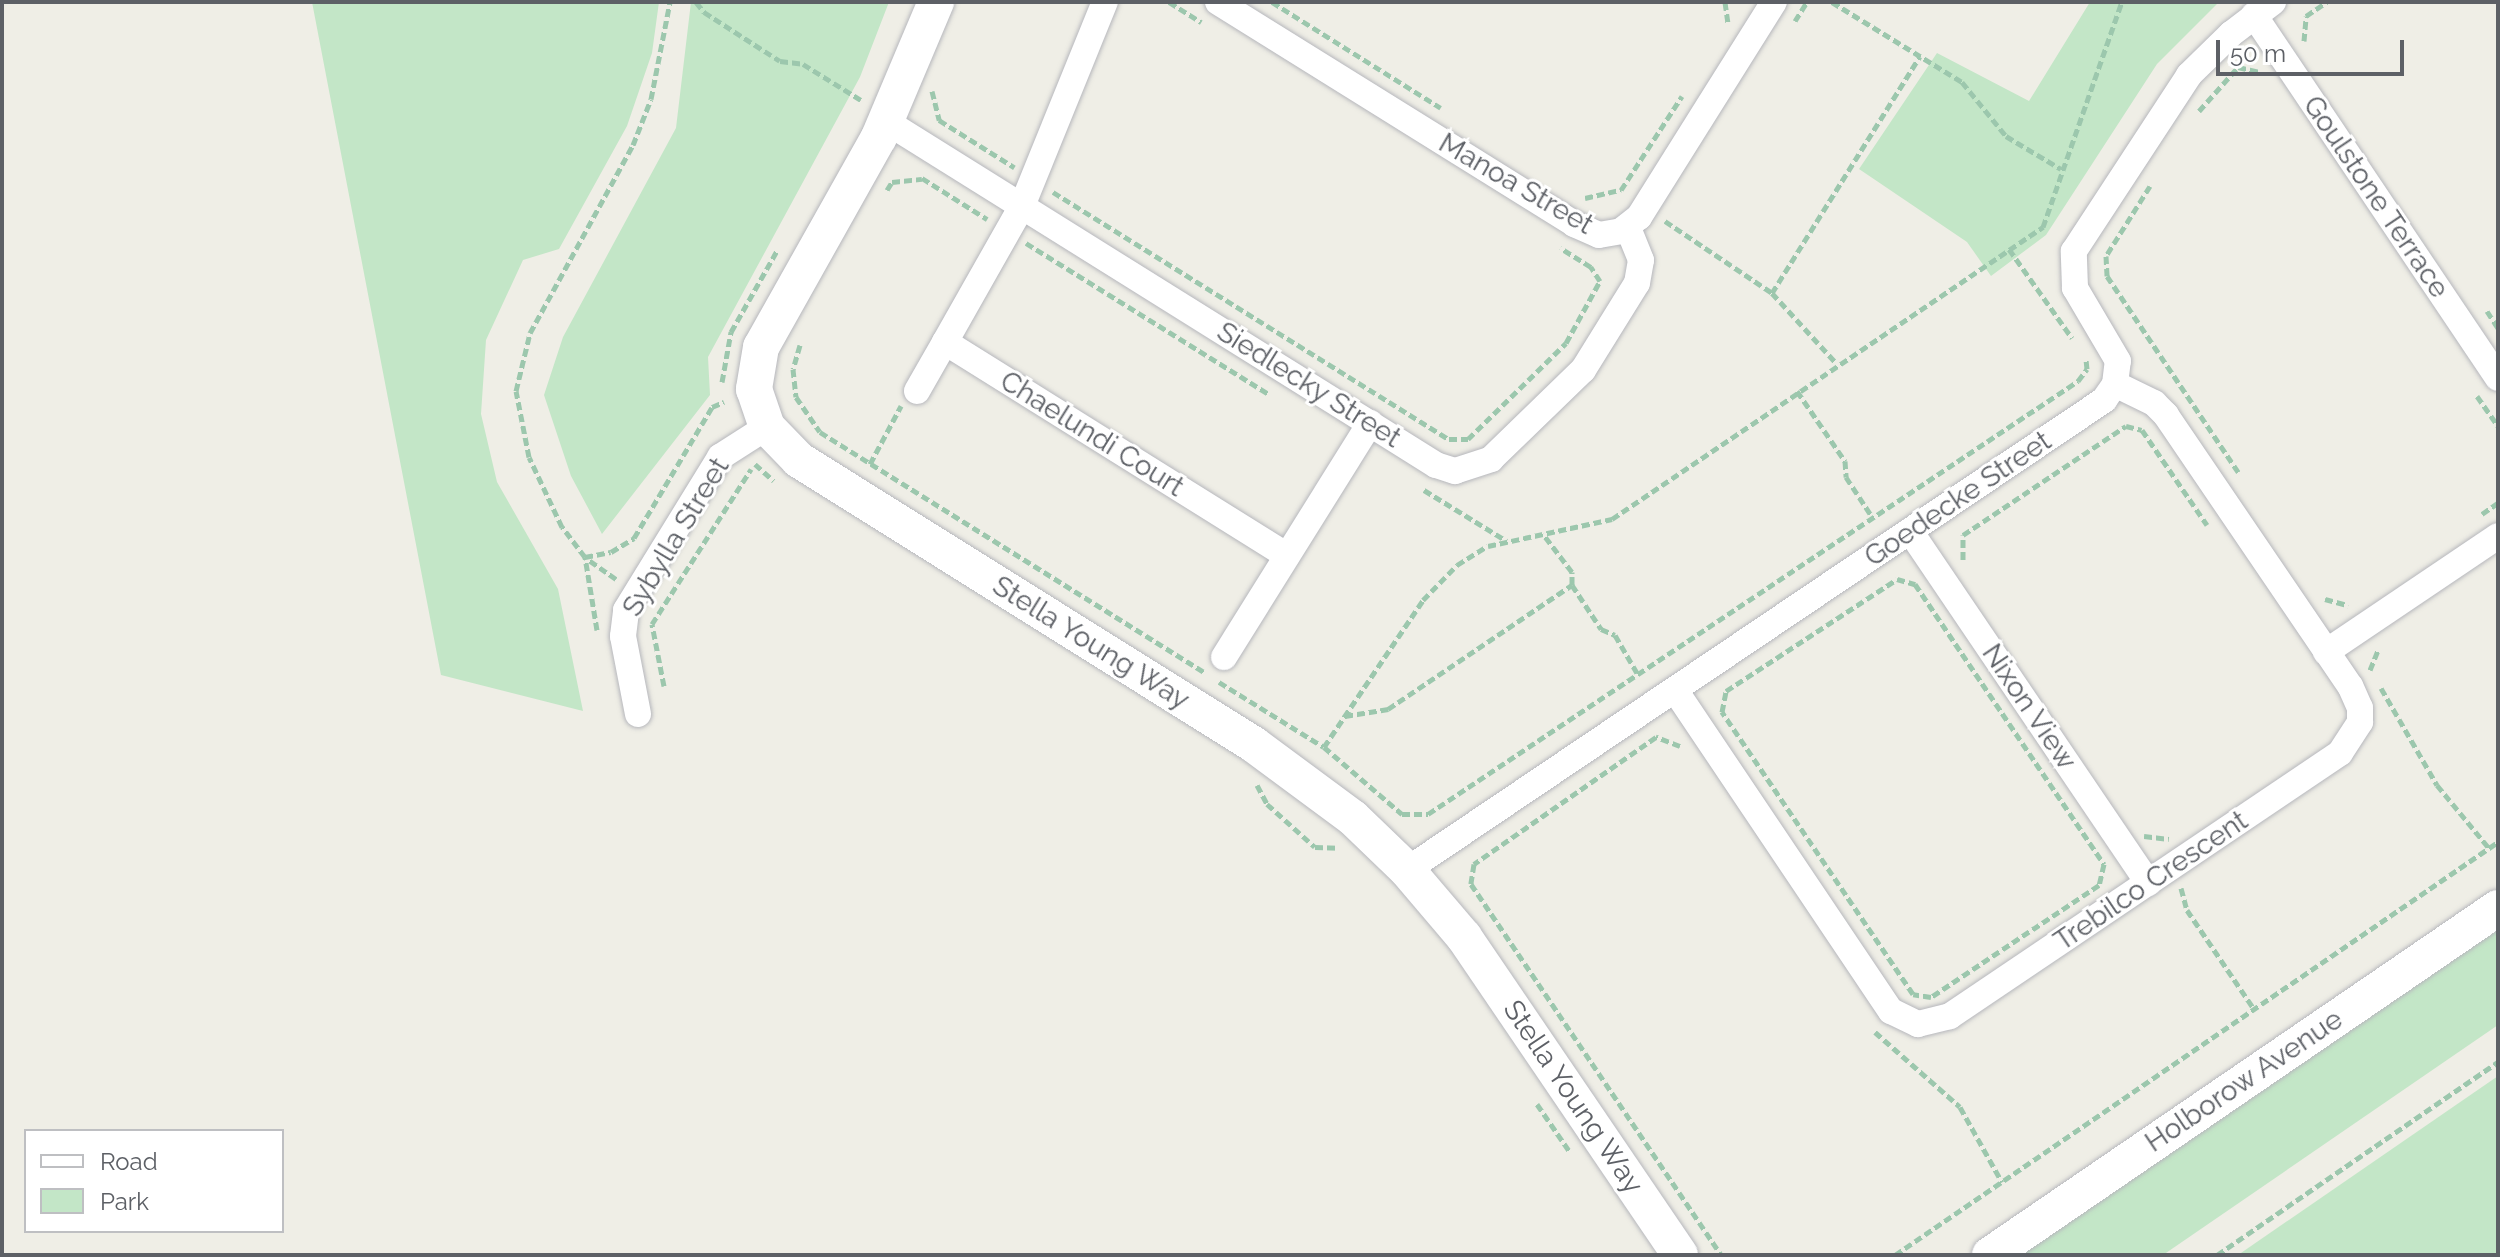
<!DOCTYPE html>
<style>
body{margin:0}
#map{position:relative;width:2500px;height:1257px;overflow:hidden;background:#efeee6;font-family:Raleway,sans-serif}
div>[style]{position:absolute}
.green>*{inset:0;background:#c3e6c7}
.path>*{height:5px;margin-top:-2.5px;transform-origin:0;background:repeating-linear-gradient(90deg,#9cc7ad 0 8px,transparent 0 12px)}
.roads{filter:drop-shadow(0 0 2px #b6b7bc) drop-shadow(0 0 2px #b6b7bc)}
.street>*{height:26px;margin:-13px;padding:0 13px;transform-origin:13px;border-radius:13px;background:#fff}
.secondary>*{height:36px;margin:-18px;padding:0 18px;transform-origin:18px;border-radius:18px;background:#fff}
span{translate:-50% -50%;white-space:nowrap;text-align:center;line-height:1.15;-webkit-text-stroke:6px #fff;paint-order:stroke}
.street-label{font-size:28px;color:#5d6066}
.frame{position:absolute;inset:0;border:4px solid #5d6066;pointer-events:none}
.legend{position:absolute;left:24px;top:1129px;width:260px;height:104px;box-sizing:border-box;background:#fff;border:2px solid #bebfc2;margin:0;padding:10px 14px;list-style:none;font-size:24px;color:#5d6066}
.legend li{display:flex;align-items:center;gap:16px;height:40px}
.legend b{width:40px;border:2px solid #bebfc2}
.scale{position:absolute;left:2216px;top:40px;width:188px;height:36px;box-sizing:border-box;border:4px solid #5d6066;border-top:0;padding-left:10px;font-size:24px;line-height:28px;white-space:nowrap;color:#5d6066;-webkit-text-stroke:6px #fff;paint-order:stroke}
</style>
<div id="map">
<div class="green">
<div style="clip-path:polygon(312px 2px,659px 2px,652px 53px,627px 126px,559px 249px,523px 260px,486px 340px,481px 414px,497px 482px,558px 589px,583px 711px,441px 675px)"></div>
<div style="clip-path:polygon(691px 2px,889px 2px,860px 77px,708px 357px,710px 395px,602px 534px,571px 476px,544px 395px,563px 337px,676px 128px)"></div>
<div style="clip-path:polygon(2090px 2px,2219px 2px,2157px 64px,2046px 235px,1991px 276px,1967px 242px,1859px 169px,1937px 53px,2029px 101px)"></div>
<div style="clip-path:polygon(2498px 930px,2498px 1025px,2163px 1255px,2022px 1255px)"></div>
<div style="clip-path:polygon(2498px 1076px,2498px 1255px,2238px 1255px)"></div>
</div>
<div class="path">
<div style="left:696px;top:2px;width:13px;rotate:51deg"></div>
<div style="left:704px;top:12px;width:90px;rotate:32.8deg"></div>
<div style="left:780px;top:61px;width:23px;rotate:7deg"></div>
<div style="left:803px;top:64px;width:68px;rotate:31.8deg"></div>
<div style="left:1169px;top:2px;width:38px;rotate:32deg"></div>
<div style="left:1272px;top:2px;width:199px;rotate:32.1deg"></div>
<div style="left:1725px;top:2px;width:22px;rotate:82deg"></div>
<div style="left:1832px;top:2px;width:153px;rotate:31.6deg"></div>
<div style="left:1962px;top:82px;width:70px;rotate:50.8deg"></div>
<div style="left:2006px;top:136px;width:64px;rotate:31deg"></div>
<div style="left:1795px;top:21px;width:22px;rotate:-58deg"></div>
<div style="left:2304px;top:41px;width:25px;rotate:-85deg"></div>
<div style="left:2306px;top:16px;width:25px;rotate:-34deg"></div>
<div style="left:932px;top:91px;width:30px;rotate:76deg"></div>
<div style="left:939px;top:120px;width:89px;rotate:32.1deg"></div>
<div style="left:2199px;top:111px;width:59px;rotate:-48.4deg"></div>
<div style="left:2238px;top:67px;width:22px;rotate:13deg"></div>
<div style="left:922px;top:178px;width:77px;rotate:32.2deg"></div>
<div style="left:2150px;top:186px;width:83px;rotate:122.2deg"></div>
<div style="left:2106px;top:256px;width:20px;rotate:87deg"></div>
<div style="left:2107px;top:276px;width:236px;rotate:56.2deg"></div>
<div style="left:887px;top:190px;width:9px;rotate:-58deg"></div>
<div style="left:892px;top:182px;width:30px;rotate:-6deg"></div>
<div style="left:1053px;top:192px;width:467px;rotate:32deg"></div>
<div style="left:1449px;top:439px;width:19px"></div>
<div style="left:1468px;top:439px;width:137px;rotate:-44.4deg"></div>
<div style="left:1566px;top:343px;width:71px;rotate:-61.3deg"></div>
<div style="left:1600px;top:281px;width:17px;rotate:-123deg"></div>
<div style="left:1591px;top:267px;width:36px;rotate:-148deg"></div>
<div style="left:1585px;top:198px;width:37px;rotate:-13deg"></div>
<div style="left:1621px;top:190px;width:112px;rotate:-57deg"></div>
<div style="left:1665px;top:221px;width:129px;rotate:33.9deg"></div>
<div style="left:1772px;top:293px;width:279px;rotate:-58deg"></div>
<div style="left:1026px;top:243px;width:286px;rotate:31.9deg"></div>
<div style="left:2009px;top:249px;width:109px;rotate:54.7deg"></div>
<div style="left:1772px;top:293px;width:96px;rotate:47.5deg"></div>
<div style="left:2487px;top:311px;width:20px;rotate:57deg"></div>
<div style="left:800px;top:345px;width:25px;rotate:106deg"></div>
<div style="left:793px;top:369px;width:28px;rotate:84deg"></div>
<div style="left:796px;top:397px;width:42px;rotate:55.6deg"></div>
<div style="left:820px;top:432px;width:453px;rotate:32deg"></div>
<div style="left:722px;top:382px;width:51px;rotate:-79.8deg"></div>
<div style="left:731px;top:332px;width:95px;rotate:-60.5deg"></div>
<div style="left:1797px;top:391px;width:85px;rotate:55.6deg"></div>
<div style="left:1845px;top:461px;width:16px;rotate:86deg"></div>
<div style="left:1846px;top:477px;width:45px;rotate:56.7deg"></div>
<div style="left:2477px;top:396px;width:37px;rotate:55deg"></div>
<div style="left:755px;top:464px;width:25px;rotate:42deg"></div>
<div style="left:870px;top:464px;width:66px;rotate:-61.9deg"></div>
<div style="left:1424px;top:490px;width:97px;rotate:31.6deg"></div>
<div style="left:2482px;top:514px;width:19px;rotate:-35deg"></div>
<div style="left:1963px;top:560px;width:25px;rotate:-90deg"></div>
<div style="left:1963px;top:535px;width:196px;rotate:-33.8deg"></div>
<div style="left:2126px;top:426px;width:16px;rotate:14deg"></div>
<div style="left:2142px;top:430px;width:115px;rotate:55.6deg"></div>
<div style="left:616px;top:579px;width:38px;rotate:-145deg"></div>
<div style="left:585px;top:557px;width:38px;rotate:-127deg"></div>
<div style="left:562px;top:527px;width:77px;rotate:-115.2deg"></div>
<div style="left:529px;top:457px;width:67px;rotate:-101.1deg"></div>
<div style="left:516px;top:391px;width:60px;rotate:-76.4deg"></div>
<div style="left:530px;top:333px;width:214px;rotate:-61.3deg"></div>
<div style="left:633px;top:145px;width:49px;rotate:-68.6deg"></div>
<div style="left:651px;top:99px;width:99px;rotate:-78.9deg"></div>
<div style="left:1897px;top:579px;width:19px;rotate:16deg"></div>
<div style="left:1915px;top:584px;width:338px;rotate:56deg"></div>
<div style="left:2104px;top:864px;width:22px;rotate:103deg"></div>
<div style="left:2099px;top:885px;width:202px;rotate:146.3deg"></div>
<div style="left:1931px;top:997px;width:18px;rotate:-171deg"></div>
<div style="left:1913px;top:994px;width:341px;rotate:-124.1deg"></div>
<div style="left:1722px;top:712px;width:21px;rotate:-79deg"></div>
<div style="left:1726px;top:691px;width:204px;rotate:-33.2deg"></div>
<div style="left:1572px;top:585px;width:53px;rotate:56.6deg"></div>
<div style="left:1601px;top:629px;width:15px;rotate:23deg"></div>
<div style="left:1615px;top:635px;width:44px;rotate:59.9deg"></div>
<div style="left:2325px;top:599px;width:24px;rotate:15deg"></div>
<div style="left:597px;top:630px;width:74px;rotate:-99.3deg"></div>
<div style="left:585px;top:557px;width:26px;rotate:-11deg"></div>
<div style="left:611px;top:552px;width:27px;rotate:-31deg"></div>
<div style="left:634px;top:538px;width:152px;rotate:-59.2deg"></div>
<div style="left:712px;top:407px;width:13px;rotate:-23deg"></div>
<div style="left:2370px;top:670px;width:22px;rotate:-68deg"></div>
<div style="left:1219px;top:682px;width:123px;rotate:31.8deg"></div>
<div style="left:1324px;top:747px;width:103px;rotate:40.7deg"></div>
<div style="left:1402px;top:814px;width:26px"></div>
<div style="left:1428px;top:814px;width:781px;rotate:-33.67deg"></div>
<div style="left:2078px;top:381px;width:15px;rotate:-53deg"></div>
<div style="left:2087px;top:369px;width:9px;rotate:-96deg"></div>
<div style="left:664px;top:686px;width:63px;rotate:-101deg"></div>
<div style="left:652px;top:624px;width:184px;rotate:-57.4deg"></div>
<div style="left:2381px;top:688px;width:112px;rotate:60deg"></div>
<div style="left:2437px;top:785px;width:82px;rotate:50.5deg"></div>
<div style="left:1345px;top:716px;width:44px;rotate:-9.2deg"></div>
<div style="left:1388px;top:709px;width:222px;rotate:-34deg"></div>
<div style="left:1572px;top:585px;width:13px;rotate:-90deg"></div>
<div style="left:1572px;top:572px;width:48px;rotate:-127.3deg"></div>
<div style="left:1680px;top:746px;width:26px;rotate:-159deg"></div>
<div style="left:1656px;top:737px;width:222px;rotate:145.1deg"></div>
<div style="left:1474px;top:864px;width:20px;rotate:99deg"></div>
<div style="left:1471px;top:884px;width:447px;rotate:56deg"></div>
<div style="left:1324px;top:747px;width:177px;rotate:-56deg"></div>
<div style="left:1423px;top:600px;width:49px;rotate:-45.8deg"></div>
<div style="left:1457px;top:565px;width:36px;rotate:-32deg"></div>
<div style="left:1488px;top:546px;width:127px;rotate:-12.3deg"></div>
<div style="left:1612px;top:519px;width:521px;rotate:-34.12deg"></div>
<div style="left:2043px;top:227px;width:238px;rotate:-70.7deg"></div>
<div style="left:1257px;top:785px;width:21px;rotate:62deg"></div>
<div style="left:1267px;top:804px;width:64px;rotate:41.9deg"></div>
<div style="left:1315px;top:847px;width:23px;rotate:2deg"></div>
<div style="left:2144px;top:836px;width:25px;rotate:7deg"></div>
<div style="left:2181px;top:888px;width:23px;rotate:75deg"></div>
<div style="left:2187px;top:910px;width:120px;rotate:55.9deg"></div>
<div style="left:1875px;top:1032px;width:113px;rotate:41.4deg"></div>
<div style="left:1960px;top:1107px;width:86px;rotate:60.8deg"></div>
<div style="left:1537px;top:1104px;width:58px;rotate:55.5deg"></div>
<div style="left:1895px;top:1255px;width:731px;rotate:-34.41deg"></div>
<div style="left:2217px;top:1255px;width:341px;rotate:-34.5deg"></div>
</div>
<div class="roads">
<div class="street">
<div style="left:1218px;top:2px;width:420px;rotate:31.9deg"></div>
<div style="left:1574px;top:224px;width:27px;rotate:24deg"></div>
<div style="left:1599px;top:235px;width:22px;rotate:-10deg"></div>
<div style="left:1621px;top:231px;width:23px;rotate:-38deg"></div>
<div style="left:1639px;top:217px;width:254px;rotate:-57.9deg"></div>
<div style="left:2254px;top:15px;width:437px;rotate:56.1deg"></div>
<div style="left:887px;top:122px;width:647px;rotate:32deg"></div>
<div style="left:1436px;top:465px;width:20px;rotate:18deg"></div>
<div style="left:1455px;top:471px;width:38px;rotate:-18deg"></div>
<div style="left:1491px;top:459px;width:128px;rotate:-44.1deg"></div>
<div style="left:1583px;top:370px;width:102px;rotate:-58.2deg"></div>
<div style="left:1637px;top:283px;width:23px;rotate:-80deg"></div>
<div style="left:1641px;top:260px;width:35px;rotate:-112deg"></div>
<div style="left:945px;top:342px;width:156px;rotate:-60.5deg"></div>
<div style="left:1022px;top:206px;width:220px;rotate:-67.9deg"></div>
<div style="left:917px;top:391px;width:56px;rotate:-60.3deg"></div>
<div style="left:945px;top:342px;width:403px;rotate:32deg"></div>
<div style="left:1910px;top:531px;width:425px;rotate:55.9deg"></div>
<div style="left:2326px;top:652px;width:207px;rotate:-34deg"></div>
<div style="left:1224px;top:657px;width:276px;rotate:-58deg"></div>
<div style="left:1675px;top:690px;width:387px;rotate:56.1deg"></div>
<div style="left:1891px;top:1011px;width:30px;rotate:26deg"></div>
<div style="left:1918px;top:1024px;width:33px;rotate:-14deg"></div>
<div style="left:1950px;top:1016px;width:470px;rotate:-34deg"></div>
<div style="left:2340px;top:753px;width:37px;rotate:-57deg"></div>
<div style="left:2360px;top:722px;width:14px;rotate:-90deg"></div>
<div style="left:2360px;top:708px;width:24px;rotate:-114deg"></div>
<div style="left:2350px;top:686px;width:328px;rotate:-124.2deg"></div>
<div style="left:2166px;top:415px;width:17px;rotate:-135deg"></div>
<div style="left:2154px;top:403px;width:43px;rotate:-154deg"></div>
<div style="left:638px;top:714px;width:79px;rotate:-100.9deg"></div>
<div style="left:623px;top:636px;width:26px;rotate:-83deg"></div>
<div style="left:626px;top:610px;width:180px;rotate:-58.4deg"></div>
<div style="left:720px;top:457px;width:56px;rotate:-32.6deg"></div>
<div style="left:1407px;top:870px;width:841px;rotate:-33.99deg"></div>
<div style="left:2104px;top:400px;width:19px;rotate:-55deg"></div>
<div style="left:2115px;top:384px;width:23px;rotate:-83deg"></div>
<div style="left:2118px;top:361px;width:85px;rotate:-120.5deg"></div>
<div style="left:2075px;top:288px;width:37px;rotate:-92deg"></div>
<div style="left:2074px;top:251px;width:210px;rotate:-56.8deg"></div>
<div style="left:2189px;top:75px;width:59px;rotate:-44.3deg"></div>
<div style="left:2231px;top:34px;width:53px;rotate:-37.3deg"></div>
</div>
<div class="secondary">
<div style="left:936px;top:2px;width:147px;rotate:112.9deg"></div>
<div style="left:879px;top:137px;width:241px;rotate:119.3deg"></div>
<div style="left:761px;top:347px;width:43px;rotate:99.5deg"></div>
<div style="left:754px;top:389px;width:40px;rotate:71.1deg"></div>
<div style="left:767px;top:427px;width:46px;rotate:45.9deg"></div>
<div style="left:799px;top:460px;width:536px;rotate:32.03deg"></div>
<div style="left:1253px;top:744px;width:124px;rotate:36.5deg"></div>
<div style="left:1353px;top:818px;width:75px;rotate:43.9deg"></div>
<div style="left:1407px;top:870px;width:88px;rotate:49.6deg"></div>
<div style="left:1464px;top:937px;width:384px;rotate:55.8deg"></div>
<div style="left:1990px;top:1255px;width:615px;rotate:-34.34deg"></div>
</div>
</div>
<div class="street-label">
<span style="left:1516px;top:184px;rotate:30deg">Manoa Street</span>
<span style="left:2376px;top:197px;rotate:56deg">Goulstone Terrace</span>
<span style="left:1309px;top:385px;rotate:32deg">Siedlecky Street</span>
<span style="left:1092px;top:434px;rotate:32deg">Chaelundi Court</span>
<span style="left:1958px;top:499px;rotate:-34deg">Goedecke Street</span>
<span style="left:676px;top:537px;rotate:-59deg">Sybylla Street</span>
<span style="left:1091px;top:643px;rotate:32deg">Stella Young Way</span>
<span style="left:2029px;top:707px;rotate:56deg">Nixon View</span>
<span style="left:2151px;top:881px;rotate:-34deg">Trebilco Crescent</span>
<span style="left:2244px;top:1081px;rotate:-34deg">Holborow Avenue</span>
<span style="left:1573px;top:1097px;rotate:56deg">Stella Young Way</span>
</div>
<div class="frame"></div>
<ul class="legend">
<li><b style="height:10px;background:#fff"></b>Road</li>
<li><b style="height:22px;background:#c3e6c7"></b>Park</li>
</ul>
<div class="scale">50 m</div>
</div>
